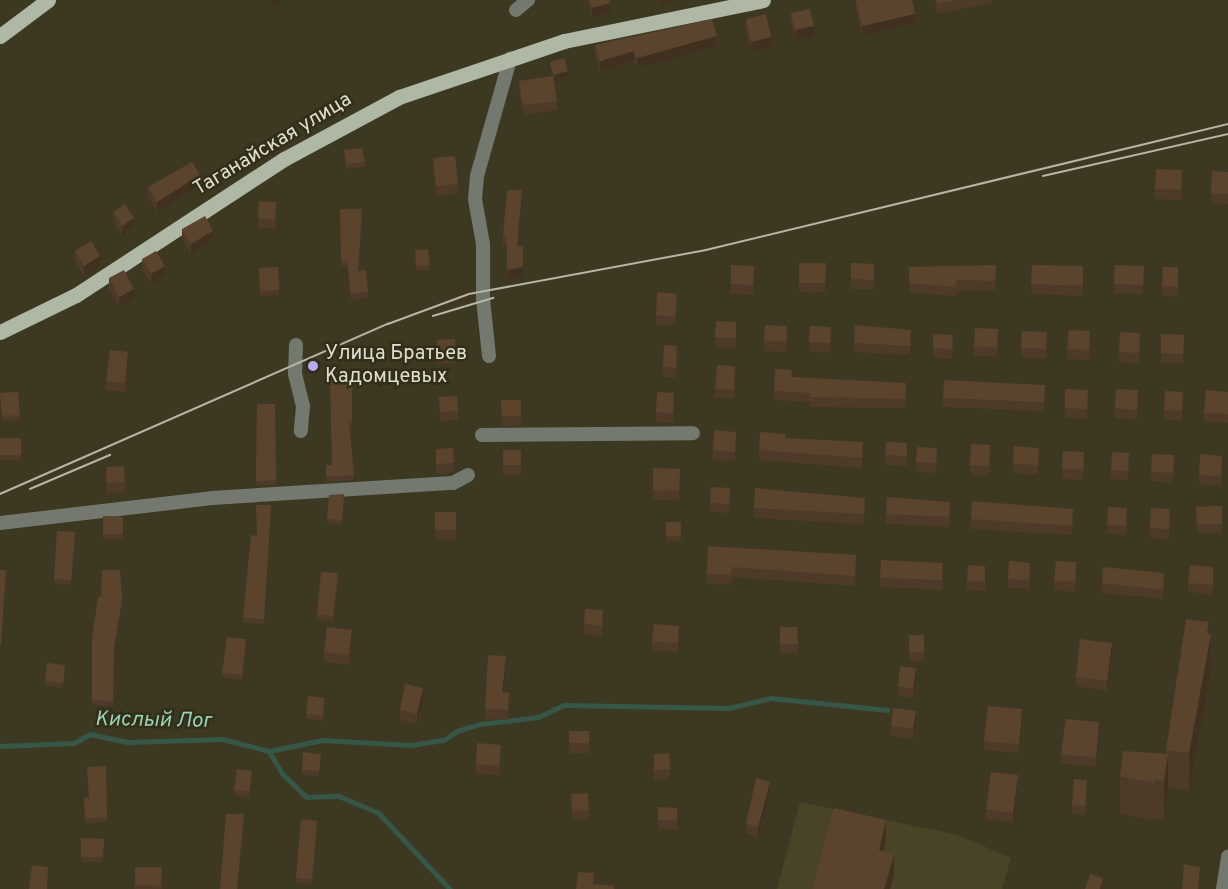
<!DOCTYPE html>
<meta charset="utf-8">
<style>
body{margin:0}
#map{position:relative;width:1228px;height:889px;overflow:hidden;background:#3d3822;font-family:Overpass,sans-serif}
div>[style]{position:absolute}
.built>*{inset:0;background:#494327}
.stream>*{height:4.5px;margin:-2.25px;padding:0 2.25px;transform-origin:2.25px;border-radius:2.25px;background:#365748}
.minor>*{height:14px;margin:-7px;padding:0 7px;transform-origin:7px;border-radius:7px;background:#73796f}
.major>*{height:15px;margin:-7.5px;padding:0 7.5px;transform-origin:7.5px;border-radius:7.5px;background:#aeb8a5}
.tram>*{height:1.5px;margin:-0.75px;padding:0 0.75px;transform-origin:0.75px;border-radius:0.75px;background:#b8b5a6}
.wall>*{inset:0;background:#4e3a28}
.shaded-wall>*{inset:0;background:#403020}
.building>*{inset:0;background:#5b442e}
.dots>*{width:16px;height:16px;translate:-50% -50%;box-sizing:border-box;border:3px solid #322e19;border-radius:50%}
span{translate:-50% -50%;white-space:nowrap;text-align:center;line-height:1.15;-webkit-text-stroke:5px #322e19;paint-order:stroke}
.street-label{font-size:20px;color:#e0ded1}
.poi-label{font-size:20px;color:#e0ded1}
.left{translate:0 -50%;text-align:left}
.water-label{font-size:21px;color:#96d5b7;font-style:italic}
</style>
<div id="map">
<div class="built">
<div style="clip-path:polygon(800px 802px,958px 835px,1011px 858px,1002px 889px,777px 889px)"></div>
</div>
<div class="stream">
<div style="left:0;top:746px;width:74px;rotate:-2.3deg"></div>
<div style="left:74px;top:743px;width:18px;rotate:-29deg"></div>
<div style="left:90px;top:734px;width:39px;rotate:12deg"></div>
<div style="left:128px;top:742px;width:95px;rotate:-1.8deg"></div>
<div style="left:223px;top:739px;width:48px;rotate:14.6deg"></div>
<div style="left:269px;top:751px;width:54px;rotate:-11.7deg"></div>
<div style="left:322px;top:740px;width:89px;rotate:3.2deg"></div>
<div style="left:411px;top:745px;width:33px;rotate:-9deg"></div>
<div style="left:444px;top:740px;width:16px;rotate:-35deg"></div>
<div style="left:457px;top:731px;width:24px;rotate:-17deg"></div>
<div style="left:480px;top:724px;width:58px;rotate:-6.9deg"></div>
<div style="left:538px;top:717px;width:29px;rotate:-25deg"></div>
<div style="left:564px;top:705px;width:165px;rotate:1deg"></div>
<div style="left:729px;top:708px;width:43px;rotate:-13.4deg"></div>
<div style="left:771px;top:698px;width:117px;rotate:5.9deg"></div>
<div style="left:269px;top:751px;width:27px;rotate:59deg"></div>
<div style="left:283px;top:774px;width:33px;rotate:44deg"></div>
<div style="left:307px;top:797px;width:32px;rotate:-2deg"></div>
<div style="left:339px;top:796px;width:43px;rotate:23deg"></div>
<div style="left:379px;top:813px;width:104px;rotate:46.9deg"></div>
</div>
<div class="minor">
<div style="left:516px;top:10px;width:16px;rotate:-40deg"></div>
<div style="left:296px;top:345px;width:29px;rotate:92deg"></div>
<div style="left:295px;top:374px;width:33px;rotate:76deg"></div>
<div style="left:303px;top:406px;width:25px;rotate:95deg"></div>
<div style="left:489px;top:356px;width:57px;rotate:-96deg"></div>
<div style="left:483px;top:299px;width:55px;rotate:-90deg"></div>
<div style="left:483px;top:244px;width:46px;rotate:-100.1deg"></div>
<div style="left:475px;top:199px;width:23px;rotate:-85deg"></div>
<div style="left:477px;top:176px;width:122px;rotate:-74.2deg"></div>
<div style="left:482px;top:435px;width:211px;rotate:-0.5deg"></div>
<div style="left:0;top:523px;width:213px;rotate:-6.7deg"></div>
<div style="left:212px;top:498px;width:241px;rotate:-3.6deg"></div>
<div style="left:453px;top:483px;width:17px;rotate:-28deg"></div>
<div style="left:1223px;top:889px;width:33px;rotate:-81deg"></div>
</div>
<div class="major">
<div style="left:0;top:36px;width:60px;rotate:-36.9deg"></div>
<div style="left:0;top:332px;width:85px;rotate:-26deg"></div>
<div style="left:76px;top:295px;width:249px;rotate:-33.2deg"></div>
<div style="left:284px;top:159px;width:131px;rotate:-28.3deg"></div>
<div style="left:399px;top:97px;width:174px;rotate:-18.7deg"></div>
<div style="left:564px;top:41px;width:203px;rotate:-11.6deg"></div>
</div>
<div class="tram">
<div style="left:1043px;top:176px;width:190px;rotate:-12.8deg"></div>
<div style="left:433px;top:316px;width:63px;rotate:-16.7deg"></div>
<div style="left:30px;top:489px;width:87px;rotate:-23deg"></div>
<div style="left:0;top:494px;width:424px;rotate:-23.7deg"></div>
<div style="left:388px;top:324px;width:86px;rotate:-20.3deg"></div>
<div style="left:469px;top:294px;width:241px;rotate:-10.5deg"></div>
<div style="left:706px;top:250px;width:537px;rotate:-13.57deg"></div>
</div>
<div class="wall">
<div style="clip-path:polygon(588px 0,609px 0,610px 13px,592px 17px)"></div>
<div style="clip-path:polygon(856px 0,915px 23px,862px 36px,856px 9px)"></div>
<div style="clip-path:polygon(935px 0,992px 0,992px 3px,937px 14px)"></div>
<div style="clip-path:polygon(791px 13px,814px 36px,795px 40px,791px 23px)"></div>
<div style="clip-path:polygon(746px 19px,771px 47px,751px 51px,746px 29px)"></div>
<div style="clip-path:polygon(595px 45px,717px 46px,637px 68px,634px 61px,600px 71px,595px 55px)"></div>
<div style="clip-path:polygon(550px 62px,568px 76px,554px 80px,557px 101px,557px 110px,523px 115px,519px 90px,519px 81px,553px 76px,550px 67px)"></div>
<div style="clip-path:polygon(344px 150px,365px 162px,365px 167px,346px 169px)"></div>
<div style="clip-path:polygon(433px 158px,458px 184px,458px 194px,436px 196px)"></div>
<div style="clip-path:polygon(1228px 172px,1228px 204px,1211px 203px,1211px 193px)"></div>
<div style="clip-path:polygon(1182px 179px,1181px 200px,1155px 199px,1155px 189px)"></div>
<div style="clip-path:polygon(200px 185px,157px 212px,148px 197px,148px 187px)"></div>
<div style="clip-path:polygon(522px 199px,518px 246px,523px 277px,507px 280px,507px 246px,503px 246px,503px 236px)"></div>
<div style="clip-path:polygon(340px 209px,362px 216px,358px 271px,368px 291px,368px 297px,351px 301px,347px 266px,341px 266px)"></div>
<div style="clip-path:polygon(113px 212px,134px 227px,122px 236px,113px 221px)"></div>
<div style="clip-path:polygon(276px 212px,275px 229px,258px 228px,258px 218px)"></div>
<div style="clip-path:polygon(182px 229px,213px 240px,191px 254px,182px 239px)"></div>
<div style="clip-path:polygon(415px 250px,430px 265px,430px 270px,416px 271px)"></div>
<div style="clip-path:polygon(75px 251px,100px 266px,84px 276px,75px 261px)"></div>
<div style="clip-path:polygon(142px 259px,165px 276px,151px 284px,142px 269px)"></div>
<div style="clip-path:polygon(799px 263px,826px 263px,825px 293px,799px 292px)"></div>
<div style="clip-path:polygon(851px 263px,874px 264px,874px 289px,851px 289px)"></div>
<div style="clip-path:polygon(731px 265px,754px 266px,753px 295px,731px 294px)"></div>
<div style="clip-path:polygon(996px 265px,995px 290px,957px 290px,956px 296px,909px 293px,909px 283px)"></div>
<div style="clip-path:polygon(1032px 265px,1083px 266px,1083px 296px,1031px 294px)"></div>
<div style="clip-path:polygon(1115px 265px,1144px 276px,1143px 294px,1114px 294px)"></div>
<div style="clip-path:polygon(278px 267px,279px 295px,260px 296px,259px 268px)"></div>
<div style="clip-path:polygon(1163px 267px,1178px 267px,1178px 297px,1162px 296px)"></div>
<div style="clip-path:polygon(109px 278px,134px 298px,119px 306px,109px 288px)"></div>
<div style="clip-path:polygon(677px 303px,675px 326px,656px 325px,656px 315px)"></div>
<div style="clip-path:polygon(716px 321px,736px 322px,736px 348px,715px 347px)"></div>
<div style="clip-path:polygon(810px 326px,831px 337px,830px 353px,809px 352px)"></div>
<div style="clip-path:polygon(1047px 332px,1046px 359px,1021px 358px,1021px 348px)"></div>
<div style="clip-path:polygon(1161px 334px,1184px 335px,1183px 363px,1161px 363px)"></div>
<div style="clip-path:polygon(787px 336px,786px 352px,764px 351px,764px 341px)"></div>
<div style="clip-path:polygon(455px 339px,456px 363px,437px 364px,437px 340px)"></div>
<div style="clip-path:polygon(911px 339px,910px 355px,854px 352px,854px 343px)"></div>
<div style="clip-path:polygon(998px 339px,997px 357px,974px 356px,974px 346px)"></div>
<div style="clip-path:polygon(1090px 341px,1089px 360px,1067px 359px,1067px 349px)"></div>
<div style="clip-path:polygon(1140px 343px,1139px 363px,1119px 362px,1119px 352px)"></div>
<div style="clip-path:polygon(953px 344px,952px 359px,933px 358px,933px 348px)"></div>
<div style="clip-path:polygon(677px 356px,676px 378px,663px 377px,663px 367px)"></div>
<div style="clip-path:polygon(128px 362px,125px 392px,106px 390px,106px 381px)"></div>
<div style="clip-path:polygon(735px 376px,734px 399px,715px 398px,715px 389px)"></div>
<div style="clip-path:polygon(352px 377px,352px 427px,350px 427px,354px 480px,326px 482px,326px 465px,332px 465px)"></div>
<div style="clip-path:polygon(792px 377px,906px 383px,905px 408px,810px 407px,810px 402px,774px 400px,774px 391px)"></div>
<div style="clip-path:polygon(18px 392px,20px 420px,2px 421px,0 393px)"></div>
<div style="clip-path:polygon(1228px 392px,1228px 423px,1204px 422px,1204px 413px)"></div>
<div style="clip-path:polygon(1045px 394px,1044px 411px,943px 407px,943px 398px)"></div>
<div style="clip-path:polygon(439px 397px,458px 411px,458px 420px,440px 422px)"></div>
<div style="clip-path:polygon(501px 400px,521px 400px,521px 426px,502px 426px)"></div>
<div style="clip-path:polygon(1088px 400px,1087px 419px,1065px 418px,1065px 408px)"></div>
<div style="clip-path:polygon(1138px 400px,1137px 419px,1115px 418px,1115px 408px)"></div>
<div style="clip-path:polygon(674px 402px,673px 423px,656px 422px,656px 412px)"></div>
<div style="clip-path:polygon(1183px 402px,1182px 421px,1164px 419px,1164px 410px)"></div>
<div style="clip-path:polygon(257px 404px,275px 404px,276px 485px,256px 486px)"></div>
<div style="clip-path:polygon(0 438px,21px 438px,21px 460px,0 460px)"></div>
<div style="clip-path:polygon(736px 441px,735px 461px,713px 460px,713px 450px)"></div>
<div style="clip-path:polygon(886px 442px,907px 443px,907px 466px,885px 465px)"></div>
<div style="clip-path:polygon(917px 447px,937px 457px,936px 473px,916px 472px)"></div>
<div style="clip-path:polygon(453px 448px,454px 472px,436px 475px,436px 449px)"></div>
<div style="clip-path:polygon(503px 450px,521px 450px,521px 475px,503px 475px)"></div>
<div style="clip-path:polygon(759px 450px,863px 452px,862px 468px,759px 460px)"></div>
<div style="clip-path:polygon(990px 455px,989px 476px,970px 475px,970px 465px)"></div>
<div style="clip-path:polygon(1039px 457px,1038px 475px,1013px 473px,1013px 464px)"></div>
<div style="clip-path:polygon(1084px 462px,1083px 480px,1062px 479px,1062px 469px)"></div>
<div style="clip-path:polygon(1129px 463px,1128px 480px,1111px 479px,1111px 470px)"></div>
<div style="clip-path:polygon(1174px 465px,1173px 483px,1151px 481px,1151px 472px)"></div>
<div style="clip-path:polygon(1222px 465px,1221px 486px,1199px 484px,1199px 475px)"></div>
<div style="clip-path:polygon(106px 467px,125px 482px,125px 492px,107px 493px)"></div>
<div style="clip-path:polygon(653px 468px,680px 469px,679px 501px,653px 500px)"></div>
<div style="clip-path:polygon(730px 497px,729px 513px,710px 512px,710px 503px)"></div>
<div style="clip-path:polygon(344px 499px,342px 525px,327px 523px,327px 519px)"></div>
<div style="clip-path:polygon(271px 505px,264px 624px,243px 623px,243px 618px,257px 536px)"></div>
<div style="clip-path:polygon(1222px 506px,1222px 533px,1197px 534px,1196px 507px)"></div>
<div style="clip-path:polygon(865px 507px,864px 524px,754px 518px,754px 508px)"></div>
<div style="clip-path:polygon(1108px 507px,1127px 518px,1126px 535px,1107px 534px)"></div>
<div style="clip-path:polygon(950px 511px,949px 527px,886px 524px,886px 514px)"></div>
<div style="clip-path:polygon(435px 512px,456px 512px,456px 540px,435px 539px)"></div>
<div style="clip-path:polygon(103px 516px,123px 517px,123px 539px,103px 539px)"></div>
<div style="clip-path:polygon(971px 519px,1073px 519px,1072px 535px,971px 529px)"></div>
<div style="clip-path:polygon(1170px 519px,1169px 539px,1150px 538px,1150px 528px)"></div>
<div style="clip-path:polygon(666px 522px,681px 522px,681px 541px,666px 541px)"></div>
<div style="clip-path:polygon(57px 531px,75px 537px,71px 585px,54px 584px)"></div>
<div style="clip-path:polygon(708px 546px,856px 565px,855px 586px,732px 577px,731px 585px,707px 584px)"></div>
<div style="clip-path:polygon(1213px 567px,1213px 595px,1188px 592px,1188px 583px)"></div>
<div style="clip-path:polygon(1030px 572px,1029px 589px,1008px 588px,1008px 579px)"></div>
<div style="clip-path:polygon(1076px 572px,1075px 592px,1054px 590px,1054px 581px)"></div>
<div style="clip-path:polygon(943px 573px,942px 590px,880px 587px,880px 578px)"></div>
<div style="clip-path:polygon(1164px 573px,1163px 599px,1102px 593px,1102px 583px)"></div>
<div style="clip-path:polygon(985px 576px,985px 591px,967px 590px,967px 581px)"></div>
<div style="clip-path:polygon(338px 578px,333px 621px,317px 620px,317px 615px)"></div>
<div style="clip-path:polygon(122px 604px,114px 653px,113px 706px,92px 705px,92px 638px)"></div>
<div style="clip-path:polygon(603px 620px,602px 636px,584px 634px,584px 624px)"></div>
<div style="clip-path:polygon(780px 627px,798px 644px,798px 653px,780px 654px)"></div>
<div style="clip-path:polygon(1209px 634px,1211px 672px,1189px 791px,1168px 788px,1164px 819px,1154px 818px,1154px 821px,1120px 814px,1120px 776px,1166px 754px,1166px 750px)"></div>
<div style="clip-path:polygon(679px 635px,678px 652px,652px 650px,652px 641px)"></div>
<div style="clip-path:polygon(909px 635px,924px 652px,924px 661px,909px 662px)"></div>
<div style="clip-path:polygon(352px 640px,349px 665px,324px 662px,324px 652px)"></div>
<div style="clip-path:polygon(246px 644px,242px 680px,222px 677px,222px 673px)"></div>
<div style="clip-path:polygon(1112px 652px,1107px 691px,1076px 686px,1076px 677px)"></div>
<div style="clip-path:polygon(506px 666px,503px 692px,509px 702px,508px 720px,485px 719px,485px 709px)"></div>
<div style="clip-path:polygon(65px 670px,63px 688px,45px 686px,45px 681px)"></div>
<div style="clip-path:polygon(916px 678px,913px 698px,898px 696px,898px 686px)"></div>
<div style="clip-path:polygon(423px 698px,417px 724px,400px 720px,400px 710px)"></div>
<div style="clip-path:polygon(324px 703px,323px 721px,306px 719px,306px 714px)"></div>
<div style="clip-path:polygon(1022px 718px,1019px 753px,984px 750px,984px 741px)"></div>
<div style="clip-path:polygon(916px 721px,913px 739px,891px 736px,891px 726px)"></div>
<div style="clip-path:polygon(569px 731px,589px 731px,589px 753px,569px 753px)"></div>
<div style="clip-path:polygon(1099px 732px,1096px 767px,1061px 764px,1061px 754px)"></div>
<div style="clip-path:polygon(321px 754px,319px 776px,302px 775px,302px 770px)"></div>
<div style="clip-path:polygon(654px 754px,670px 769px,670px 779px,654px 780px)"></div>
<div style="clip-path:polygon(501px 755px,499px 775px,476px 774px,476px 764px)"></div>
<div style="clip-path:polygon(106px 766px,107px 822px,85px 823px,84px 798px,89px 798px)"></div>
<div style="clip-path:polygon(252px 776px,249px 797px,234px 795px,234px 790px)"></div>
<div style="clip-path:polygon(1018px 785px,1013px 823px,986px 819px,986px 809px)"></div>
<div style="clip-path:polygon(1087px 790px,1085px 815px,1072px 814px,1072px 805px)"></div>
<div style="clip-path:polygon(770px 792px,758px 837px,746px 834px,746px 824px)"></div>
<div style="clip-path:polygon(571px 794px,589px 810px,589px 819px,572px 820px)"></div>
<div style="clip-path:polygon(658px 807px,677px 808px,677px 830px,658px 829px)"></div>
<div style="clip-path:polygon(317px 826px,312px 884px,296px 883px,296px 878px)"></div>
<div style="clip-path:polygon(81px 838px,104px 839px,103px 862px,81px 862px)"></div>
<div style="clip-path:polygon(135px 867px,162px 867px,162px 889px,135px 889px)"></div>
</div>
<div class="shaded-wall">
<div style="clip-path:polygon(272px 0,282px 0,272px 6px)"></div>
<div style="clip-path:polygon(661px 0,676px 0,661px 5px)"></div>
<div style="clip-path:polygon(610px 3px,610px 13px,592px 17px,592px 8px)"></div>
<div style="clip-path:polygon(915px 14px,915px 23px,862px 36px,862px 26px)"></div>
<div style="clip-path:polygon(814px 26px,814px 36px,795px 40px,795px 30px)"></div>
<div style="clip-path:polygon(717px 36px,717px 46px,637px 68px,637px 58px)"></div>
<div style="clip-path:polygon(771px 37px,771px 47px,751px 51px,751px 42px)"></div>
<div style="clip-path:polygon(634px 51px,634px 61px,600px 71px,600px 61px)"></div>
<div style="clip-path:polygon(568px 71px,568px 76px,554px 80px,554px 75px)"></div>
<div style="clip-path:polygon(200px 175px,200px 185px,157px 212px,157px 202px)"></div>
<div style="clip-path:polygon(522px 190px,522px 199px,517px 255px,517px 246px)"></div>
<div style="clip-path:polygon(134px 218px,134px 227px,122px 236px,122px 226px)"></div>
<div style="clip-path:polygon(213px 231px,213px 240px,191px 254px,191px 244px)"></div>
<div style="clip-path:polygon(100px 256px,100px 266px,84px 276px,84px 266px)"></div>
<div style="clip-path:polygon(165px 266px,165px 276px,151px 284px,151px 274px)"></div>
<div style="clip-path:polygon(523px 267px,523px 277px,507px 280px,507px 270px)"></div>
<div style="clip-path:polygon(134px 289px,134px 298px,119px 306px,119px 297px)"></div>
<div style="clip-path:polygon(128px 352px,128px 362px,125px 392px,125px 383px)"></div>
<div style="clip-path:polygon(122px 599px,114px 653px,113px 706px,114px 648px)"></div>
<div style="clip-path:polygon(1209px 622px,1209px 645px,1211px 634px,1211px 672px,1189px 791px,1189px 753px)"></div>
<div style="clip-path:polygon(352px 630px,352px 640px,349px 665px,349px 655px)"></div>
<div style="clip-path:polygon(1112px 643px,1112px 652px,1107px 691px,1107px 681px)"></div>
<div style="clip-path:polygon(506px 656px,506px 666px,502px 702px,502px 692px)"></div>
<div style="clip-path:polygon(916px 668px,916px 678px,913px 698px,913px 689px)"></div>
<div style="clip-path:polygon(423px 688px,423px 698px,417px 724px,417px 714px)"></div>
<div style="clip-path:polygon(1022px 709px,1022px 718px,1019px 753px,1019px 744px)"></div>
<div style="clip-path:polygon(916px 711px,916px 721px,913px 739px,913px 729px)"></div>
<div style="clip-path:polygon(1099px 722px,1099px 732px,1096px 767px,1096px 758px)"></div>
<div style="clip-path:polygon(1168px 754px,1168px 792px,1164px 819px,1164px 781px)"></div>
<div style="clip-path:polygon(1018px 775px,1018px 785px,1013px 823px,1013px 813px)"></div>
<div style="clip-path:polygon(770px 782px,770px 792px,758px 837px,758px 827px)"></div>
<div style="clip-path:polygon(886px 820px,886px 839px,879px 869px,879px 850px)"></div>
<div style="clip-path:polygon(894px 855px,894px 874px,890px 889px,884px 889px)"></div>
<div style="clip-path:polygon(1103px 878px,1103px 889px,1100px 889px)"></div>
</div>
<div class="building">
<div style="clip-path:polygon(590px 0,609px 0,610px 3px,592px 8px)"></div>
<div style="clip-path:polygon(856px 0,912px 0,915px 14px,862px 26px)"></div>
<div style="clip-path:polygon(937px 0,957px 0,937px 4px)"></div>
<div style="clip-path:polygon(810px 9px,814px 26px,795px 30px,791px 13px)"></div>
<div style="clip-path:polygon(766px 14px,771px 37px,751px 42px,746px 19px)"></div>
<div style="clip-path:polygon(712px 19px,717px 36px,637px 58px,634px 51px,600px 61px,595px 45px)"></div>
<div style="clip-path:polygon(564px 58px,568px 71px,554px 75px,550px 62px)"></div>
<div style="clip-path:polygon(553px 76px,557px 101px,523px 105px,519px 81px)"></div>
<div style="clip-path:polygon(362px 148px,365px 162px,346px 164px,344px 150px)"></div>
<div style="clip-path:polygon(455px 156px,458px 184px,436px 186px,433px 158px)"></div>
<div style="clip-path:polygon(192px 162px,200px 175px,157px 202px,148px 187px)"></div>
<div style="clip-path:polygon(1156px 169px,1182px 170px,1181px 190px,1155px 189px)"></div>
<div style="clip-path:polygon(1212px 171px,1228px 172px,1228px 194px,1211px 193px)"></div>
<div style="clip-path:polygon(507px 190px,522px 190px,517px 246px,523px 246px,523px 267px,507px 270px,507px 236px,503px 236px)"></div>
<div style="clip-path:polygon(259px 201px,276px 202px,275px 220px,258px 218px)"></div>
<div style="clip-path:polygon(125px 204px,134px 218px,122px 226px,113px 212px)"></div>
<div style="clip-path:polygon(340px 209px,362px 209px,358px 271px,366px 270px,368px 291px,351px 294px,347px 260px,341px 260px)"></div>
<div style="clip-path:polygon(205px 216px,213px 231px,191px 244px,182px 229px)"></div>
<div style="clip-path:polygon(91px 241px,100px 256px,84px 266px,75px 251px)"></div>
<div style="clip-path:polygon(428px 249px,430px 265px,416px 266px,415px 250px)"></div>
<div style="clip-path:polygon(156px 251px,165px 266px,151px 274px,142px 259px)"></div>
<div style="clip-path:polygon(799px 263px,826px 263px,825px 283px,799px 283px)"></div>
<div style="clip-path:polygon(851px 263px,874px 264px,874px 280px,851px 279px)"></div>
<div style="clip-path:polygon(731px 265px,754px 266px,753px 285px,731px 284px)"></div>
<div style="clip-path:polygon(996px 265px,995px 281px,957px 280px,956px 287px,909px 283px,909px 267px)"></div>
<div style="clip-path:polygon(1032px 265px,1083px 266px,1083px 286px,1031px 284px)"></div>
<div style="clip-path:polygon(1115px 265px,1144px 266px,1143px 285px,1114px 284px)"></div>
<div style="clip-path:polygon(278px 267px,279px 290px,260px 291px,259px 268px)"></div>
<div style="clip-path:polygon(1163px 267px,1178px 267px,1178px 287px,1162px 286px)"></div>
<div style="clip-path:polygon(124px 270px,134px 289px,119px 297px,109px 278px)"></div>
<div style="clip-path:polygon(657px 292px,677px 294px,675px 317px,656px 315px)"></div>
<div style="clip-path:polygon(716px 321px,736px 322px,736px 338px,715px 337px)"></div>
<div style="clip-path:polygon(765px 325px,787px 326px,786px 342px,764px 341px)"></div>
<div style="clip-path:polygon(855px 325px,911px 330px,910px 346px,854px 343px)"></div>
<div style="clip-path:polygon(810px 326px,831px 327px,830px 343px,809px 342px)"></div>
<div style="clip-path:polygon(975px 328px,998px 329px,997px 348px,974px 346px)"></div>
<div style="clip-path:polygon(1069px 330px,1090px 331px,1089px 350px,1067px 349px)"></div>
<div style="clip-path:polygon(1022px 331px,1047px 332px,1046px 349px,1021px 348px)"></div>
<div style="clip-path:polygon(1120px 332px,1140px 333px,1139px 353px,1119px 352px)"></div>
<div style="clip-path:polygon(933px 334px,953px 335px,952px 349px,933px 348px)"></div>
<div style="clip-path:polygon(1161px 334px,1184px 335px,1183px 354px,1161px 353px)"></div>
<div style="clip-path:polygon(455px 339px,456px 353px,437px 354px,437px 340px)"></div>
<div style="clip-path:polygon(664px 345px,677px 346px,676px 368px,663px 367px)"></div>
<div style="clip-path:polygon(110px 350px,128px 352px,125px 383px,106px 381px)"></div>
<div style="clip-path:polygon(717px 365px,735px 366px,734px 390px,715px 389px)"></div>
<div style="clip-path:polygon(775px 369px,792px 370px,791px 377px,906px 383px,905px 399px,810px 397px,810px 393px,774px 391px)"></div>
<div style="clip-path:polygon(352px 377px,352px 422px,349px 423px,354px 475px,326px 477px,326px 465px,332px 465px,330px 378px)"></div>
<div style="clip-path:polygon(944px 380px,1045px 385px,1044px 402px,943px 398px)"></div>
<div style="clip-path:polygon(1065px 389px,1088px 390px,1087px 409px,1065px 408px)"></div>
<div style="clip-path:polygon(1116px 389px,1138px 390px,1137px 410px,1115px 408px)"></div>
<div style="clip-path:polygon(1206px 390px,1228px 392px,1228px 414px,1204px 413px)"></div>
<div style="clip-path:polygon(1165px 391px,1183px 392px,1182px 411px,1164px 410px)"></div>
<div style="clip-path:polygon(18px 392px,20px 415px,2px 416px,0 393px)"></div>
<div style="clip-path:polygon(657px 392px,674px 393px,673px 413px,656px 412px)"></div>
<div style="clip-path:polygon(457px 396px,458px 411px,440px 412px,439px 397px)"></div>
<div style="clip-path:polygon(501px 400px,521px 400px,521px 416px,502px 416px)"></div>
<div style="clip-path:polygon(257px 404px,275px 404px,276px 480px,256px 481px)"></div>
<div style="clip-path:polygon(714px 430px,736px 432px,735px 452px,713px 450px)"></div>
<div style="clip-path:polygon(760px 432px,786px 434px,785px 438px,863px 442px,862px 458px,759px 450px)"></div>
<div style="clip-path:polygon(0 438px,21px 438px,21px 455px,0 455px)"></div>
<div style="clip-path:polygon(886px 442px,907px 443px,907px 456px,885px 455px)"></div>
<div style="clip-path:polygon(971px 444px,990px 445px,989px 466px,970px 465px)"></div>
<div style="clip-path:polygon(1014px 446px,1039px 448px,1038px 465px,1013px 464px)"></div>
<div style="clip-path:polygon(917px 447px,937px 448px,936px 463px,916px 462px)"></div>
<div style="clip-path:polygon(453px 448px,454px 462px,436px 465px,436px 449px)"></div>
<div style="clip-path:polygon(503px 450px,521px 450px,521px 465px,503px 465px)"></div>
<div style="clip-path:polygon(1063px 451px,1084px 452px,1083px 470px,1062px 469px)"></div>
<div style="clip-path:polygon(1112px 452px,1129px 453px,1128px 471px,1111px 470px)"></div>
<div style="clip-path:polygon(1152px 454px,1174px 455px,1173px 473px,1151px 472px)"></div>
<div style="clip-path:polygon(1200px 454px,1222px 456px,1221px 476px,1199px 475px)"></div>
<div style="clip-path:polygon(124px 466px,125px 482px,107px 483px,106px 467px)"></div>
<div style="clip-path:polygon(653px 468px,680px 469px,679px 491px,653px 490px)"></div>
<div style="clip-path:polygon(711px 487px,730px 488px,729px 504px,710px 503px)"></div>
<div style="clip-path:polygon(755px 488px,865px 498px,864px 514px,754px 508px)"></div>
<div style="clip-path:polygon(344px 494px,342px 520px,327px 519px,329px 495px)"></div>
<div style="clip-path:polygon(887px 497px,950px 502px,949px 517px,886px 514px)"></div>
<div style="clip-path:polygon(972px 501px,1073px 509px,1072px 526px,971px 519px)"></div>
<div style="clip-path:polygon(256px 505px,271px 505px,264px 619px,243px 618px,251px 535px,257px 536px)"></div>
<div style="clip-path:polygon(1222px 506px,1222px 524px,1197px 524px,1196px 507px)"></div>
<div style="clip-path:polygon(1108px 507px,1127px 508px,1126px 526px,1107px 525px)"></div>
<div style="clip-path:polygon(1151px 508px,1170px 509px,1169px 529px,1150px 528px)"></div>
<div style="clip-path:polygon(435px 512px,456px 512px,456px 530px,435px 529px)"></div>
<div style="clip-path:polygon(103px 516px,123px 517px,123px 534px,103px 534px)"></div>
<div style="clip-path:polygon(666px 522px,681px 522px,681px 536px,666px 536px)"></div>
<div style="clip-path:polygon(57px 531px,75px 532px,71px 580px,54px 579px)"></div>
<div style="clip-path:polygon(708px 546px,856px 555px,855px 576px,732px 567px,731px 575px,707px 574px)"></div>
<div style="clip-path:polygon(881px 560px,943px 563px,942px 580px,880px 578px)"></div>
<div style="clip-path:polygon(1009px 561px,1030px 563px,1029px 580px,1008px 579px)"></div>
<div style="clip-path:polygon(1056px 561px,1076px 562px,1075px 582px,1054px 581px)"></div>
<div style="clip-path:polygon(968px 565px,985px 566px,985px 582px,967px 581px)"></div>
<div style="clip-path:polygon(1190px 565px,1213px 567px,1213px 585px,1188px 583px)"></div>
<div style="clip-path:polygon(1103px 567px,1164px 573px,1163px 590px,1102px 583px)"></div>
<div style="clip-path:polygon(0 570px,6px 570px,1px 645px,0 645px)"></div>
<div style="clip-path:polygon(102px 570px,120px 570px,122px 599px,114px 648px,113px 701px,92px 700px,92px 638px,98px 597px,101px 597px)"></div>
<div style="clip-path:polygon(321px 572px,338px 573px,333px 616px,317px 615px)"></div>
<div style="clip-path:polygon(585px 609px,603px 610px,602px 626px,584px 624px)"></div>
<div style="clip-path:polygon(1186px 619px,1209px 622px,1207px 633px,1211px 634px,1189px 753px,1166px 750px)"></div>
<div style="clip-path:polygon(654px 624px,679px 626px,678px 643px,652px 641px)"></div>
<div style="clip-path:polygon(327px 627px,352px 630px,349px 655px,324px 652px)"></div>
<div style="clip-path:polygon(780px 627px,797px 627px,798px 644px,780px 644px)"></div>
<div style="clip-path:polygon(909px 635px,924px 635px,924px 652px,909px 652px)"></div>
<div style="clip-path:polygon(227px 637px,246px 639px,242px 675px,222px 673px)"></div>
<div style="clip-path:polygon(1080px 639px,1112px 643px,1107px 681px,1076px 677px)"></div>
<div style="clip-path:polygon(488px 655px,506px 656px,502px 692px,509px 693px,508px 710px,485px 709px)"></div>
<div style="clip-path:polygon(47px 663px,65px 665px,63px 683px,45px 681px)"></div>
<div style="clip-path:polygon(900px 666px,916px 668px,913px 689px,898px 686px)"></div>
<div style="clip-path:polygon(405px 684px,423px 688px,417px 714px,400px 710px)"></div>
<div style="clip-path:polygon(308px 696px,324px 698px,323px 716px,306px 714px)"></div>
<div style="clip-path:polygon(988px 706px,1022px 709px,1019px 744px,984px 741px)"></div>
<div style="clip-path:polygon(893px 708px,916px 711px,913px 729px,891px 726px)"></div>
<div style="clip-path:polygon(1066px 719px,1099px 722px,1096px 758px,1061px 754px)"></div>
<div style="clip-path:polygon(569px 731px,589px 731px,589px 743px,569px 743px)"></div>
<div style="clip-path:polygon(477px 743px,501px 745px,499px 766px,476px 764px)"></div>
<div style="clip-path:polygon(1123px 751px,1168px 754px,1164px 781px,1154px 780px,1154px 783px,1120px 776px)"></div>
<div style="clip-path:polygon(303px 752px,321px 754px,319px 771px,302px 770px)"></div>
<div style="clip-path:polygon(669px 753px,670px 769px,654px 770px,654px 754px)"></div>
<div style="clip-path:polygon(106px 766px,107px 818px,85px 818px,84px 798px,89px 798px,87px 767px)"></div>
<div style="clip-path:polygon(237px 769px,252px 771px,249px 792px,234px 790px)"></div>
<div style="clip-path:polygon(991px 772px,1018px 775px,1013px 813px,986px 809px)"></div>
<div style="clip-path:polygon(756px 778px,770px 782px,758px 827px,746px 824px)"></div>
<div style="clip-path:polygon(1074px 779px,1087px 780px,1085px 806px,1072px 805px)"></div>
<div style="clip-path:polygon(588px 793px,589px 810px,572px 811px,571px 794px)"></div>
<div style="clip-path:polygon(658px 807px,677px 808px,677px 821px,658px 820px)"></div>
<div style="clip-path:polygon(834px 808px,886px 820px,879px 850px,894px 855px,884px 889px,812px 889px)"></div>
<div style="clip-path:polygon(226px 814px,244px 814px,237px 889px,220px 889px)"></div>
<div style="clip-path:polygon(301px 819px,317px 821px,312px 879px,296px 878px)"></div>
<div style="clip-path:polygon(81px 838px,104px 839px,103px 857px,81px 857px)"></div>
<div style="clip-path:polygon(1184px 864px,1200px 867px,1198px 889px,1182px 889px)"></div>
<div style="clip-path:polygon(32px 865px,48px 867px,47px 889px,29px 889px)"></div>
<div style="clip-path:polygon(135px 867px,162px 867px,161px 886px,135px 885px)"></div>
<div style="clip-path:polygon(578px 872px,594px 873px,593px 884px,614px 886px,614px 889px,576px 889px)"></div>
<div style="clip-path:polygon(1090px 874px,1103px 878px,1100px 889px,1085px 889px)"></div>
</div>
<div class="dots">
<div style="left:313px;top:366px;background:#b9abf7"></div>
</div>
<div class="street-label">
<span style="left:273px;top:145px;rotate:-31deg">Таганайская улица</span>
</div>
<div class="poi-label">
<span class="left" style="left:325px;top:366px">Улица Братьев<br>Кадомцевых</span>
</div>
<div class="water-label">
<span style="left:153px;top:721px;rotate:1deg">Кислый Лог</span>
</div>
</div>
